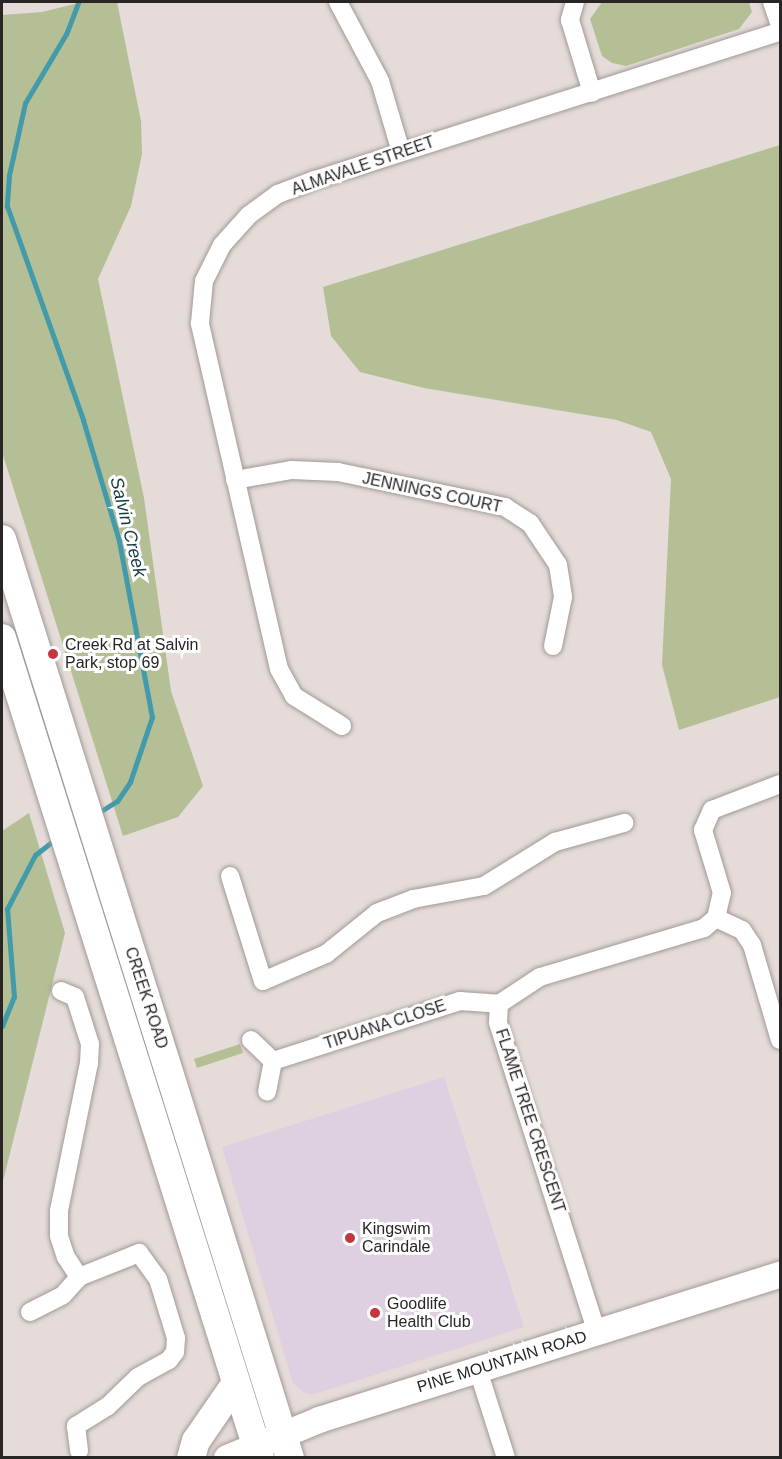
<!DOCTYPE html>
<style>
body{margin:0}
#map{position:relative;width:782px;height:1459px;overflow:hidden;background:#e5dcd9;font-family:Arial,sans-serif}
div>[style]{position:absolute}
.commercial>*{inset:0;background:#decfe1}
.green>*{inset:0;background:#b4bf95}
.stream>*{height:5px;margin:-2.5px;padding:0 2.5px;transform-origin:2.5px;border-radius:2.5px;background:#429aab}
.roads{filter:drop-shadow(0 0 2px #a19996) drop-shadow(0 0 2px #a19996)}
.street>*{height:18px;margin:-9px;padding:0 9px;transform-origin:9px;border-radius:9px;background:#fff}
.secondary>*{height:26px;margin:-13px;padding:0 13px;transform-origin:13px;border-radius:13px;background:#fff}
.primary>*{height:28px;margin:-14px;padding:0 14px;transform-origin:14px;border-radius:14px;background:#fff}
.dots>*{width:16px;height:16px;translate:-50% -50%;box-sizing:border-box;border:3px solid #fff;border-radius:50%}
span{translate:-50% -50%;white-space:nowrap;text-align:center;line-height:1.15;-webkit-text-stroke:6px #fff;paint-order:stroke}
.street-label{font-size:16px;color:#292524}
.poi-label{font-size:16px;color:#292524}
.left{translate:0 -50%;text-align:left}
.water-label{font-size:18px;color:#113a42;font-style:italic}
.frame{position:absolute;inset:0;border:3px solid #292524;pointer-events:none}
</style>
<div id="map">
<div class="commercial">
<div style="clip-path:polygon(444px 1077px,524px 1327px,312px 1395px,304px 1393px,293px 1383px,222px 1147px)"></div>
</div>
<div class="green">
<div style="clip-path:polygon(83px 2px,117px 2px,141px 121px,142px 154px,131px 206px,98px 279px,144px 498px,171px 691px,203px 786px,178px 817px,123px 836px,2px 452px,2px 15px,42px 12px)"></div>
<div style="clip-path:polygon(602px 2px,749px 2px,752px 12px,739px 29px,626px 66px,612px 63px,602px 56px,590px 19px)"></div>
<div style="clip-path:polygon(780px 145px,780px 697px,679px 730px,662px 665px,671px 479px,651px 432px,617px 420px,424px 388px,360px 372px,331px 336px,323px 287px)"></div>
<div style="clip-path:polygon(29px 813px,65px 933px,2px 1185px,2px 831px)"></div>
<div style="clip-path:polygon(240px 1044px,243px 1053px,197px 1068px,194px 1059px)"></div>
</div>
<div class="stream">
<div style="left:78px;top:3px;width:33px;rotate:111deg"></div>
<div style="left:66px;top:34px;width:80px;rotate:120.7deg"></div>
<div style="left:25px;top:103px;width:74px;rotate:102.5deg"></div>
<div style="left:9px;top:175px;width:31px;rotate:94deg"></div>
<div style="left:7px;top:206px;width:227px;rotate:70.4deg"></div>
<div style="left:83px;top:420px;width:126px;rotate:73.4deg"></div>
<div style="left:119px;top:541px;width:179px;rotate:79.4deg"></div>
<div style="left:152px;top:717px;width:69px;rotate:108.7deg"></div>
<div style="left:130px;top:782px;width:23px;rotate:124deg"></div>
<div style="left:117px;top:801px;width:22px;rotate:148deg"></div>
<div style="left:2px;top:1026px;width:31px;rotate:-68deg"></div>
<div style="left:14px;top:997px;width:88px;rotate:-94.5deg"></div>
<div style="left:7px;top:909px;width:61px;rotate:-62.6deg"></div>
<div style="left:35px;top:855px;width:28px;rotate:-38deg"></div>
</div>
<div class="roads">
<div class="street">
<div style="left:338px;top:2px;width:89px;rotate:62deg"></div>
<div style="left:380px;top:81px;width:74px;rotate:73.5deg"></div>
<div style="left:575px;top:2px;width:19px;rotate:106deg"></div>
<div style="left:570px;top:20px;width:76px;rotate:73.2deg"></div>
<div style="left:772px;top:2px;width:24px;rotate:71deg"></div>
<div style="left:235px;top:480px;width:58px;rotate:-10deg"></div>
<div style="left:292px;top:470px;width:46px;rotate:2.5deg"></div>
<div style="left:338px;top:472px;width:171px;rotate:11.8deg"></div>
<div style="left:505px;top:507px;width:30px;rotate:33deg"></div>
<div style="left:530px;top:523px;width:50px;rotate:56.3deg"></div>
<div style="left:558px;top:565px;width:32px;rotate:81deg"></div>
<div style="left:563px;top:597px;width:50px;rotate:101.5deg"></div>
<div style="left:342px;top:726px;width:57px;rotate:-148deg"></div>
<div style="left:294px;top:696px;width:31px;rotate:-119deg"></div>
<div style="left:279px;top:669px;width:355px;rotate:-102.9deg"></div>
<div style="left:200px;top:323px;width:42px;rotate:-84.6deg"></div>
<div style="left:204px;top:281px;width:40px;rotate:-63.4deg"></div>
<div style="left:222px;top:245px;width:40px;rotate:-48deg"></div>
<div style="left:249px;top:215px;width:36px;rotate:-36deg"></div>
<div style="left:278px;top:194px;width:40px;rotate:-21deg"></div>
<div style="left:315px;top:180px;width:488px;rotate:-17.7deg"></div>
<div style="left:230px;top:876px;width:110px;rotate:72.6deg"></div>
<div style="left:263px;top:981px;width:69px;rotate:-23.2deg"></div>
<div style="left:326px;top:954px;width:65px;rotate:-38.8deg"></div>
<div style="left:377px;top:913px;width:39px;rotate:-21deg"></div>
<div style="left:413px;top:899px;width:72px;rotate:-10.4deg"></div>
<div style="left:484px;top:886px;width:84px;rotate:-31.8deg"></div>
<div style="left:555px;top:842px;width:72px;rotate:-15.4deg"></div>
<div style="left:716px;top:918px;width:29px;rotate:25deg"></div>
<div style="left:742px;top:930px;width:18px;rotate:56deg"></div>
<div style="left:752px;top:945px;width:99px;rotate:73.6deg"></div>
<div style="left:61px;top:991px;width:15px;rotate:23deg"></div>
<div style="left:75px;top:997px;width:49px;rotate:72.3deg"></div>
<div style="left:90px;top:1044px;width:19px;rotate:93deg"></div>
<div style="left:89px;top:1063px;width:151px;rotate:101.5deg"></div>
<div style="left:59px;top:1211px;width:25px;rotate:90deg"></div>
<div style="left:59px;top:1236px;width:22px;rotate:72deg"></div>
<div style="left:66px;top:1257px;width:24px;rotate:57deg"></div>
<div style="left:79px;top:1277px;width:65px;rotate:-21.8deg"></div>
<div style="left:139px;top:1253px;width:32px;rotate:54deg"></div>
<div style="left:158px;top:1279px;width:62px;rotate:73deg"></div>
<div style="left:176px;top:1338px;width:14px;rotate:94deg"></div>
<div style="left:175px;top:1352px;width:10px;rotate:127deg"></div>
<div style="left:169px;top:1360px;width:35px;rotate:151deg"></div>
<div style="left:138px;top:1377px;width:42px;rotate:136deg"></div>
<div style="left:108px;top:1406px;width:38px;rotate:148deg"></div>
<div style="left:76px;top:1426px;width:25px;rotate:83deg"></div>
<div style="left:251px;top:1040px;width:30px;rotate:44deg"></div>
<div style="left:273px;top:1061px;width:31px;rotate:101deg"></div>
<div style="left:273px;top:1061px;width:196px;rotate:-17.8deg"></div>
<div style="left:460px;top:1001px;width:39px;rotate:4deg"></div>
<div style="left:30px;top:1312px;width:37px;rotate:-27deg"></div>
<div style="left:63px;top:1295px;width:24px;rotate:-48deg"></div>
<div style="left:597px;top:1333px;width:326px;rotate:-107.7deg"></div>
<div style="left:498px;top:1022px;width:18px;rotate:-87deg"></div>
<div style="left:499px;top:1004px;width:49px;rotate:-33.4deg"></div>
<div style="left:540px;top:977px;width:171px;rotate:-16.6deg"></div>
<div style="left:704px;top:928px;width:16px;rotate:-40deg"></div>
<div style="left:716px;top:918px;width:26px;rotate:-77deg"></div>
<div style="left:722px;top:893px;width:66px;rotate:-106.8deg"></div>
<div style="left:703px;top:830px;width:22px;rotate:-66deg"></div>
<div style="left:712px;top:810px;width:73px;rotate:-20.9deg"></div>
<div style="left:478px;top:1370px;width:92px;rotate:72.3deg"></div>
</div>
<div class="secondary">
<div style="left:227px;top:1458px;width:100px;rotate:-22.4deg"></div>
<div style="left:319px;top:1420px;width:483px;rotate:-17.5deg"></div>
</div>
<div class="primary">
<div style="left:2px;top:539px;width:963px;rotate:72.6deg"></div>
<div style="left:2px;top:638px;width:860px;rotate:72.53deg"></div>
<div style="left:191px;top:1458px;width:18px;rotate:-74deg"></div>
<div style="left:196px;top:1441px;width:70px;rotate:-55.4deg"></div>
</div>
</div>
<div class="dots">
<div style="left:53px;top:654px;background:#c5353c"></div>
<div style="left:350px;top:1238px;background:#c5353c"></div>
<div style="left:375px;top:1313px;background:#c5353c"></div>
</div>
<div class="street-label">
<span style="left:363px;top:166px;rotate:-19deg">ALMAVALE STREET</span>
<span style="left:432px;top:493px;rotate:12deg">JENNINGS COURT</span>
<span style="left:146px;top:998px;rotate:72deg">CREEK ROAD</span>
<span style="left:385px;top:1025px;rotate:-18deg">TIPUANA CLOSE</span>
<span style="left:530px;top:1121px;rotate:72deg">FLAME TREE CRESCENT</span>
<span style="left:502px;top:1362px;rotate:-17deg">PINE MOUNTAIN ROAD</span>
</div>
<div class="poi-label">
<span class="left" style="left:65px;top:654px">Creek Rd at Salvin<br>Park, stop 69</span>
<span class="left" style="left:362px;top:1238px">Kingswim<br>Carindale</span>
<span class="left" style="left:387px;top:1313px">Goodlife<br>Health Club</span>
</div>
<div class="water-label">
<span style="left:128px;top:527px;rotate:76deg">Salvin Creek</span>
</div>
<div class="frame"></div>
</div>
